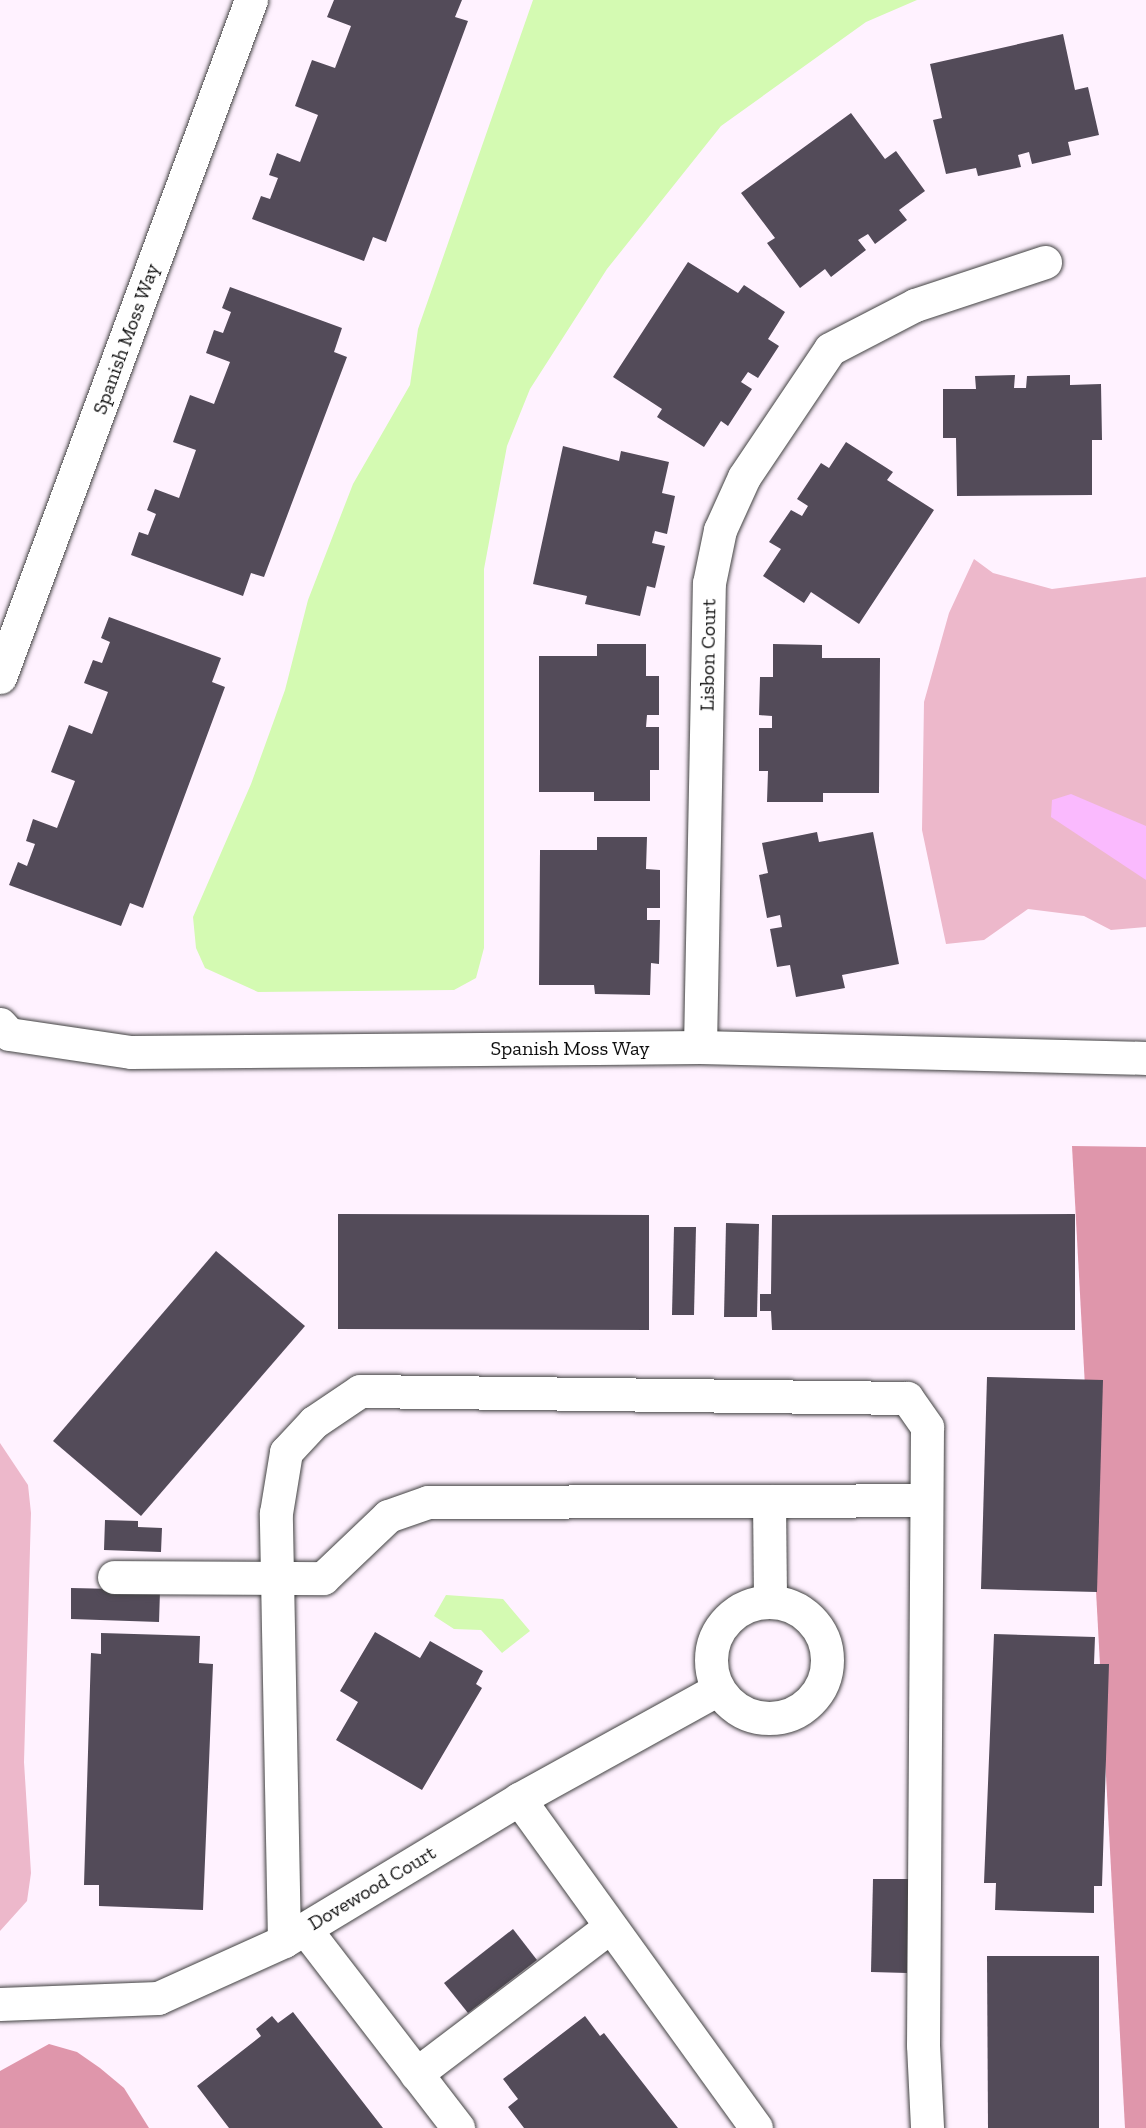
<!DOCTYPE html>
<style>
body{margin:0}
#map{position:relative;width:1146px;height:2128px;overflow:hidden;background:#fff2ff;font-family:"Zilla Slab",serif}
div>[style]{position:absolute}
.green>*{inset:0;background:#edb8cb}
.forest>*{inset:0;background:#df96ab}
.sand>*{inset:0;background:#fabafe}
.water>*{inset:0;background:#d4fab2}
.building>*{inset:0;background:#534b59}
.roads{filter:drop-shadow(0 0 2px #424242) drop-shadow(0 0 2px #424242)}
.minor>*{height:33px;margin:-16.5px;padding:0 16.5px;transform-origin:16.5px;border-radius:16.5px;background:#fff}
.minor>.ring{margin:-16.5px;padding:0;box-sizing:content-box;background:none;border:33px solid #fff;border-radius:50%}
span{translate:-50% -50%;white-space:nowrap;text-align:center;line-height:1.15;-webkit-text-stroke:6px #fff;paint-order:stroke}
.street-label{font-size:20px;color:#0f0f0f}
</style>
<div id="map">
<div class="green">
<div style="clip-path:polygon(974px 559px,993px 573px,1052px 589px,1146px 577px,1146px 927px,1111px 930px,1084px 916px,1028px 909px,984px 940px,946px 944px,922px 830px,924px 702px,949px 613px)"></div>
<div style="clip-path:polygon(0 1443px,28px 1485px,31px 1513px,24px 1762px,31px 1873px,27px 1901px,0 1931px)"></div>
</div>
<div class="forest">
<div style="clip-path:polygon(1072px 1146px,1146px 1147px,1146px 2128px,1125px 2128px)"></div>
<div style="clip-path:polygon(49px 2044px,77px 2052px,100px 2068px,124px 2088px,149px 2128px,0 2128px,0 2071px)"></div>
</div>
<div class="sand">
<div style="clip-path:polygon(1071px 794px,1146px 826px,1146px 880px,1051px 817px,1052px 800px)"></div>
</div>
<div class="water">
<div style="clip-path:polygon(533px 0,917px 0,866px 22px,721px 126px,607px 269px,530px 389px,507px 446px,484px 569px,484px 948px,476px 978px,454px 990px,258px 992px,205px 968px,196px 948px,193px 917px,251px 784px,285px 690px,308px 600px,353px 484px,410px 385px,418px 329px)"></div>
<div style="clip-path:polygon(446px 1595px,503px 1599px,530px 1631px,502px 1653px,481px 1630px,454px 1629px,434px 1616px)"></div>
</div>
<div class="building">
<div style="clip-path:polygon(334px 0,462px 0,455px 17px,468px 21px,386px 242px,373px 237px,364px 261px,252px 219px,261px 196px,270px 199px,278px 178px,269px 175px,277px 153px,300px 162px,318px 115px,295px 106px,312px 60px,335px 68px,351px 26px,327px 17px)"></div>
<div style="clip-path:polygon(1063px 34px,1075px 90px,1088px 87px,1099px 135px,1068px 142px,1071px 155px,1032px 164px,1029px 152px,1018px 155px,1021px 167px,978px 176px,976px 168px,946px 174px,933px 120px,942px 118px,930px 64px)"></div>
<div style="clip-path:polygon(851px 113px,885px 159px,896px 151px,925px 191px,899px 210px,907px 220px,875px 244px,868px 234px,858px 240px,866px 250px,831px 277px,825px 269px,800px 288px,767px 243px,775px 238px,741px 193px)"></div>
<div style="clip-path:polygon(688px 262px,738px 293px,744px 285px,785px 312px,768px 339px,779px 346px,758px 378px,748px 372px,741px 382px,752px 389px,728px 426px,721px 421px,704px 447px,657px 417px,662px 409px,613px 377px)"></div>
<div style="clip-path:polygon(230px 287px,342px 328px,334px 352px,347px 357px,264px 577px,251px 573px,243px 596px,131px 555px,139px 532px,148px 535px,156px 514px,147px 510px,155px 489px,179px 498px,196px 450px,173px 442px,190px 395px,214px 404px,230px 362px,206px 353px,214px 330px,223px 333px,231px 312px,222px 308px)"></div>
<div style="clip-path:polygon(1015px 375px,1014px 388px,1026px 388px,1027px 376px,1070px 375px,1070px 385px,1101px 384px,1102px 440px,1092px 440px,1092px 495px,957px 496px,956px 438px,943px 438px,943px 389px,976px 389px,975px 376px)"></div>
<div style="clip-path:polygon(846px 442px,893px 472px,887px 480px,934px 510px,859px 624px,811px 592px,804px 603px,763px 576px,781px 549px,769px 542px,791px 510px,802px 516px,808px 506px,797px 499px,821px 463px,829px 468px)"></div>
<div style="clip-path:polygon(563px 446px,619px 461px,621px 451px,669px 462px,662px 493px,675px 496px,667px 534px,655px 531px,652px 543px,665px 546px,655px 588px,647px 586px,640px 616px,585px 604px,587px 596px,533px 584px)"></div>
<div style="clip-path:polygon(109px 617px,221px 658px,212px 682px,225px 687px,143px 908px,130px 903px,121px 926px,9px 885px,18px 862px,27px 866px,35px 844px,26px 841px,33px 819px,57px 828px,75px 781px,51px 772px,69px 725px,92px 734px,108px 692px,84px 683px,93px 660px,102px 663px,110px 642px,101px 638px)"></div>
<div style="clip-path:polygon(597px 644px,646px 644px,646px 676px,659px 676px,659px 715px,647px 715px,646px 727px,659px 727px,659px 770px,650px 770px,650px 801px,594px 801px,594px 792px,539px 792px,539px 656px,597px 656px)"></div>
<div style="clip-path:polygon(773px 644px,822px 645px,822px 658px,880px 658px,879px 793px,823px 793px,823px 802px,767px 802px,768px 771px,759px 771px,759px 728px,772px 728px,772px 716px,759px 715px,760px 677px,773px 677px)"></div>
<div style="clip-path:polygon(817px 832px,819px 842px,873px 832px,899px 964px,842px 975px,845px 988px,796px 997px,790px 965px,777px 967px,770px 929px,782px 927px,780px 915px,767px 918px,759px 875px,768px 873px,762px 843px)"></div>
<div style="clip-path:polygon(597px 837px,647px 837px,646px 869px,660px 870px,660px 908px,647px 908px,647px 920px,660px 920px,659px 964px,651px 963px,650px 995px,595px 994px,594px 985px,539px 985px,540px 850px,597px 850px)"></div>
<div style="clip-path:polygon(338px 1214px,649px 1215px,649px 1330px,338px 1329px)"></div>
<div style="clip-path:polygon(1075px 1214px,1075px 1330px,772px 1330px,771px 1311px,760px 1311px,760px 1294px,771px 1294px,772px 1215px)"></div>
<div style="clip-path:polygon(726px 1223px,759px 1224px,757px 1317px,724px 1317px)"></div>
<div style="clip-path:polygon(674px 1227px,696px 1227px,694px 1315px,672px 1315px)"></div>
<div style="clip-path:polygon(216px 1251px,305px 1326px,141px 1516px,53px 1441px)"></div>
<div style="clip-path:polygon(987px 1377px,1103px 1380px,1097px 1592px,981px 1589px)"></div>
<div style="clip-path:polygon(105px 1520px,138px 1521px,138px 1527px,162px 1528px,161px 1552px,104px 1550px)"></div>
<div style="clip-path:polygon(71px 1588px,160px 1590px,159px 1622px,71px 1619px)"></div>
<div style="clip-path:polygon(375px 1632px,420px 1658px,430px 1641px,483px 1671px,476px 1684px,482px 1688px,422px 1790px,336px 1740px,358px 1702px,340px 1691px)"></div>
<div style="clip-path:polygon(101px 1633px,200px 1636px,199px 1663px,213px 1664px,203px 1910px,99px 1906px,99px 1885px,84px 1885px,91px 1653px,101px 1654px)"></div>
<div style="clip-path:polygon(994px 1634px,1095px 1637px,1094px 1664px,1109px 1664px,1102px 1886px,1094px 1886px,1094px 1913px,995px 1910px,996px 1883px,984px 1883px)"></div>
<div style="clip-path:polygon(873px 1879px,909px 1879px,907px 1973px,871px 1972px)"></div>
<div style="clip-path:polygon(513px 1929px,537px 1960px,468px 2013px,444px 1983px)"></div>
<div style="clip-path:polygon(987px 1956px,1099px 1956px,1099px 2128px,988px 2128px)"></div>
<div style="clip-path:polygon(293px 2012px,383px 2128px,229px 2128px,197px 2086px,261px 2036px,256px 2029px,272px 2016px,278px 2023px)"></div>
<div style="clip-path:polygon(585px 2016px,600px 2036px,604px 2033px,678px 2128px,524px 2128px,508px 2107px,518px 2099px,503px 2079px)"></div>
</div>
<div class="roads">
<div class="minor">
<div style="left:0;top:677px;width:722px;rotate:-69.66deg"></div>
<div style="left:0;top:1024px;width:13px;rotate:48deg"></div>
<div style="left:9px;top:1034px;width:123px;rotate:8.4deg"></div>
<div style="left:131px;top:1052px;width:569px;rotate:-0.5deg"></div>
<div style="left:700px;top:1047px;width:446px;rotate:1.4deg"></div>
<div style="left:700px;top:1047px;width:464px;rotate:-88.9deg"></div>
<div style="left:709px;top:583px;width:54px;rotate:-78.3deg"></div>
<div style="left:720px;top:530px;width:58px;rotate:-65.6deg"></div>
<div style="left:744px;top:477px;width:154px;rotate:-56.1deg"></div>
<div style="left:830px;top:349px;width:96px;rotate:-27.4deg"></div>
<div style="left:915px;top:305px;width:137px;rotate:-18.3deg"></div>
<div style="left:769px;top:1501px;width:101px;rotate:89.4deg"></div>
<div style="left:114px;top:1577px;width:209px;rotate:0.3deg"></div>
<div style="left:323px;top:1578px;width:90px;rotate:-43.6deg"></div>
<div style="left:388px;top:1516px;width:42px;rotate:-19.3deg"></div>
<div style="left:428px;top:1502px;width:498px;rotate:-0.2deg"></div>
<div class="ring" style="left:711px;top:1602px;width:83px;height:83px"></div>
<div style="left:519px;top:1799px;width:405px;rotate:54.2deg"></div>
<div style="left:305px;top:1929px;width:251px;rotate:52.4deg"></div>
<div style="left:284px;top:1941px;width:428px;rotate:-91.1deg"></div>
<div style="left:276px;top:1513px;width:62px;rotate:-80.7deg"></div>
<div style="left:286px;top:1452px;width:41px;rotate:-47deg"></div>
<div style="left:314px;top:1422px;width:55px;rotate:-34deg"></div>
<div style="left:360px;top:1391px;width:547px;rotate:0.73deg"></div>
<div style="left:907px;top:1398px;width:35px;rotate:55deg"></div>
<div style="left:927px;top:1427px;width:618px;rotate:90.37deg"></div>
<div style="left:923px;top:2045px;width:83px;rotate:87.2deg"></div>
<div style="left:0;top:2004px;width:158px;rotate:-2.2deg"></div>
<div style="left:158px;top:1998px;width:138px;rotate:-24.3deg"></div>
<div style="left:284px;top:1941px;width:275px;rotate:-31.1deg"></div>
<div style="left:519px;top:1799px;width:227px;rotate:-28.9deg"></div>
<div style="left:416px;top:2074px;width:243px;rotate:-37.2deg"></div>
</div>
</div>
<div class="street-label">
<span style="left:126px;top:339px;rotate:-70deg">Spanish Moss Way</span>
<span style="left:708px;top:655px;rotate:-89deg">Lisbon Court</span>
<span style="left:570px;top:1048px">Spanish Moss Way</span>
<span style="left:372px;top:1888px;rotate:-31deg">Dovewood Court</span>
</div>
</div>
